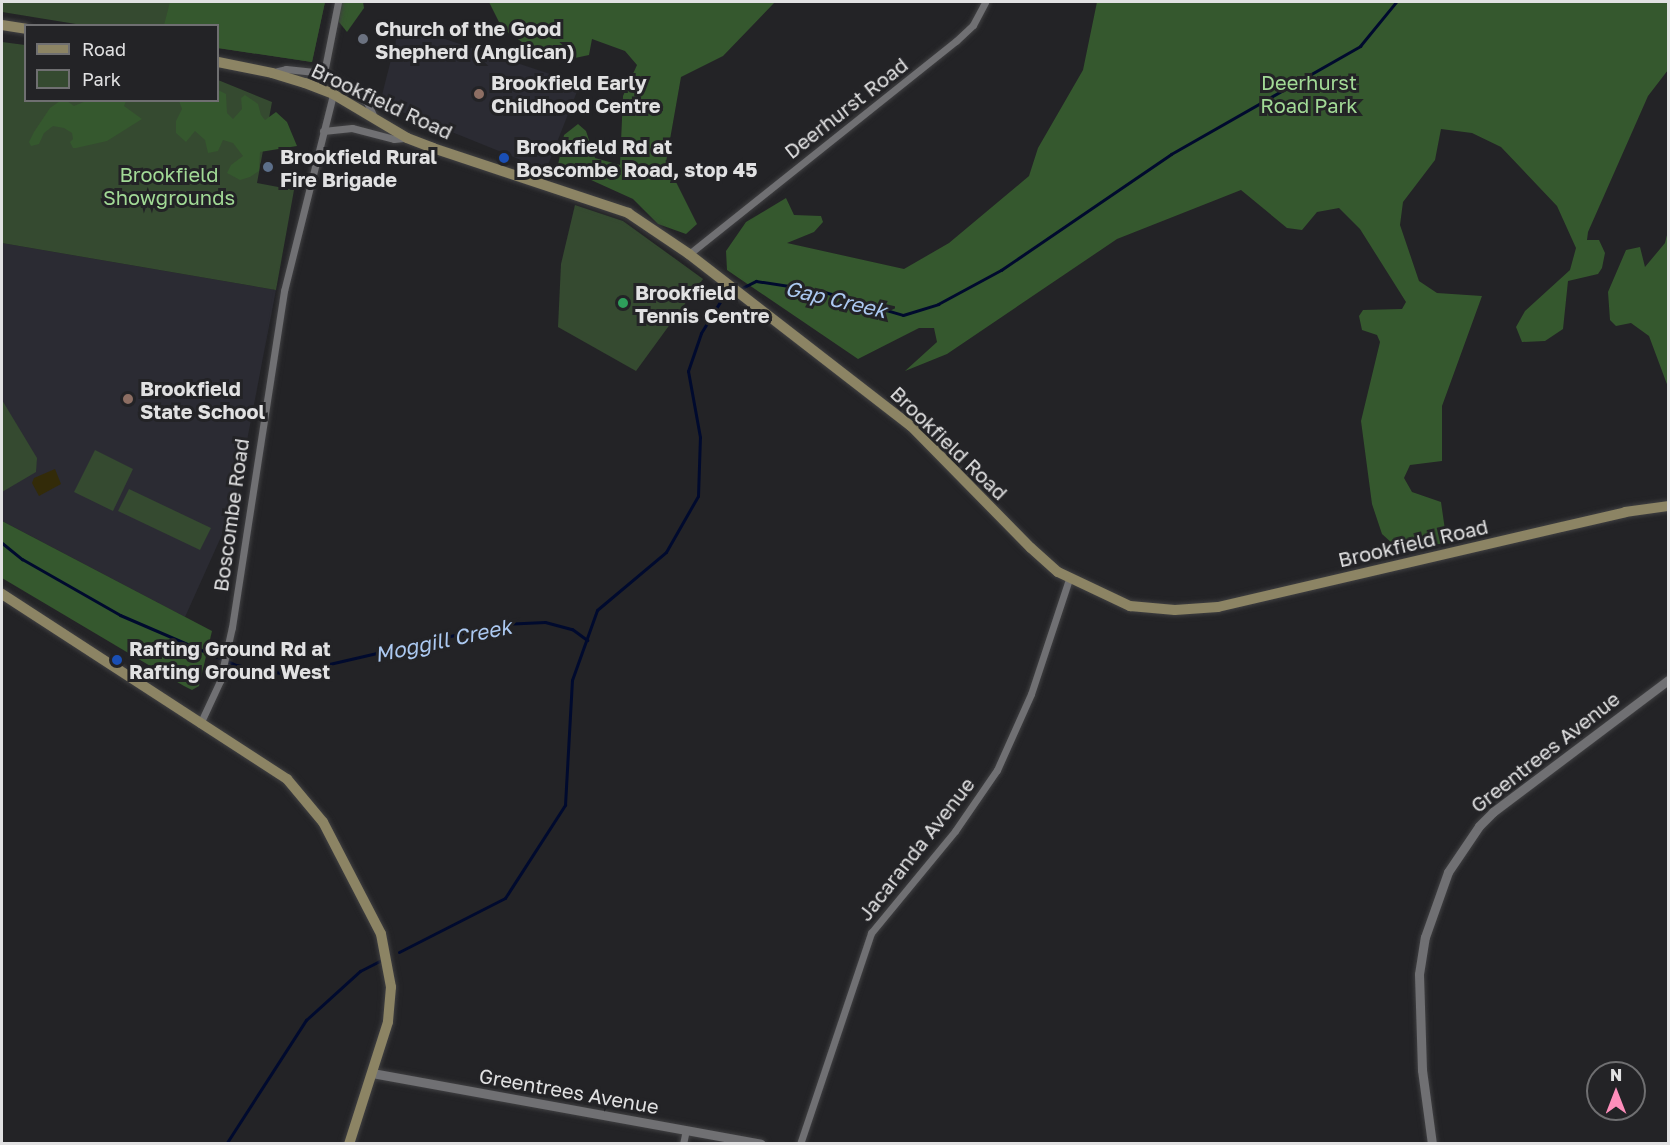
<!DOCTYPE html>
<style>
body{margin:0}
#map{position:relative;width:1670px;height:1145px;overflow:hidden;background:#232326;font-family:"Golos Text",sans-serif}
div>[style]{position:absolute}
.built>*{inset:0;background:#2b2b33}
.green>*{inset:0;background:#354a30}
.forest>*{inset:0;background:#35582e}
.sand>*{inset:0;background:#332b09}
.stream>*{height:3px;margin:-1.5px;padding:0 1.5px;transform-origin:1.5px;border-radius:1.5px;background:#000a2e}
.roads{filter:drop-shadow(0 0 2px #404042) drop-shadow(0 0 2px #404042)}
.minor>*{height:7px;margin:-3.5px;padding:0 3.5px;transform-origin:3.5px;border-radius:3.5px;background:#707073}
.tertiary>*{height:9px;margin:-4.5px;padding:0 4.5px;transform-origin:4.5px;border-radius:4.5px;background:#707073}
.secondary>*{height:10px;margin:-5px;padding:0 5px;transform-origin:5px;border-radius:5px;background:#8c8464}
.dots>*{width:16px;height:16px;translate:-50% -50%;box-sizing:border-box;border:3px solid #232326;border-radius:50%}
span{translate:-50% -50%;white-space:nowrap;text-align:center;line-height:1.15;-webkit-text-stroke:6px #232326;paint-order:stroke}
.poi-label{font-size:20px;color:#e1e1e2;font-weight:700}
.left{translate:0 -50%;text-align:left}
.park-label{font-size:20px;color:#a2da96}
.street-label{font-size:20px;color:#e1e1e2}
.water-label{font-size:21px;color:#acc9f1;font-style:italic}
.frame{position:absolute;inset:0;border:3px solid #e1e1e2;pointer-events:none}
.legend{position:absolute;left:24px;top:24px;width:195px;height:78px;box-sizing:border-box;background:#232326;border:2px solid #6f6f71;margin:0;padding:8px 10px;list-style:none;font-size:18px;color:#e1e1e2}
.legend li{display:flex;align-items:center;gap:12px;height:30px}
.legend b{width:30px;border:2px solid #6f6f71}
.north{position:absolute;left:1586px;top:1061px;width:60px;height:60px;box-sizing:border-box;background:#232326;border:2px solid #6f6f71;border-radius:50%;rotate:0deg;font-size:16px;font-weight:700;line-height:24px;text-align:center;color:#e1e1e2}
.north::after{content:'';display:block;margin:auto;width:21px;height:27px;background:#fe8ebb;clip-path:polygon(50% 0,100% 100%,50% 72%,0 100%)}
</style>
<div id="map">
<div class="built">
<div style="clip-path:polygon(400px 24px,580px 84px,546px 170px,380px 103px)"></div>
<div style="clip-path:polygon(2px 243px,276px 290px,234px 508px,185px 617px,2px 521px)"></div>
</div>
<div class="green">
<div style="clip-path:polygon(2px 2px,325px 2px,312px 62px,218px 48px,218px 26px,82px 25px,2px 12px)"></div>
<div style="clip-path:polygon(2px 42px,25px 45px,26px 100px,218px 100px,218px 80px,272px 102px,257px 183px,294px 190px,276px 290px,2px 243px)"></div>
<div style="clip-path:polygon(575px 205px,623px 221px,703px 279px,636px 371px,558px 327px,561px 264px)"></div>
<div style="clip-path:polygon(2px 400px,37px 458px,36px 472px,2px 492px)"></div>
<div style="clip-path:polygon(95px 450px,133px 469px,113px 511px,74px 492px)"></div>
<div style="clip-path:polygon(129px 489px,211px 528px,200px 550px,118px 511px)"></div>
</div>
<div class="forest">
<div style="clip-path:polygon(170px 2px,325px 2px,312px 62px,218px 48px,218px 26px,164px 25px)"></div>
<div style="clip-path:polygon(340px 2px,363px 2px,364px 8px,347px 32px,339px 22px)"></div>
<div style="clip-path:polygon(489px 2px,775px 2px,723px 56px,681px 77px,666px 162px,697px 224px,686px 234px,658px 224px,633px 199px,558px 165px,564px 135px,578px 124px,586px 131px,595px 158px,620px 165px,623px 96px,637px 65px,625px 51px,592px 39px,589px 55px,575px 58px,522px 42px,502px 28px)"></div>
<div style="clip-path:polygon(1097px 2px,1668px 2px,1668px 70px,1648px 96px,1588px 232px,1587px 240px,1599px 240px,1605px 253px,1602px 268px,1598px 274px,1568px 281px,1563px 329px,1545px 341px,1522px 342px,1516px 327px,1525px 311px,1570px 270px,1576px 248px,1557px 206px,1501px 147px,1472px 133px,1441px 129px,1435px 160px,1403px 202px,1400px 225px,1419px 281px,1437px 293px,1482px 296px,1442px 406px,1442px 461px,1410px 465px,1404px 478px,1412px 492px,1441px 502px,1447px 544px,1393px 544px,1382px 534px,1372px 504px,1361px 421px,1380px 342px,1377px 335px,1362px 330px,1359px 316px,1363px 310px,1402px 309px,1406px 302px,1360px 229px,1339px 208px,1317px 212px,1302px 230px,1287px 228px,1241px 190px,1117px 239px,947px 354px,905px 371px,937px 342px,934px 328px,919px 328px,858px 359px,727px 270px,726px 251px,746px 222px,786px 198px,794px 215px,821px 216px,823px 222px,814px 232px,787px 243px,904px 269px,949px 243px,1029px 176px,1038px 148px,1083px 70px)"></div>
<div style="clip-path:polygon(218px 90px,226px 94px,227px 113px,233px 119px,242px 109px,241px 98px,245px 95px,258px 104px,261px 115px,265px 120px,276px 112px,287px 122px,297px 146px,260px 152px,259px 171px,250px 177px,240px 180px,227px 173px,231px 165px,243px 156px,233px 143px,223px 140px,218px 151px,208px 153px,205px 140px,195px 131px,186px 142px,176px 133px,176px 121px,182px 109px,179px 101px,218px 100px)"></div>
<div style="clip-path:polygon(60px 101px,67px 101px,74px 106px,86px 101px,126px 101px,124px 106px,142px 119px,107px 141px,76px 148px,73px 148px,70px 142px,73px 139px,72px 133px,64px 128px,53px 126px,44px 133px,39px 144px,31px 146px,29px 142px,34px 132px,50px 108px)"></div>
<div style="clip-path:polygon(1668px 231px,1668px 387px,1649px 336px,1631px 323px,1616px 326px,1610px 320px,1608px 292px,1626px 250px,1640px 247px,1645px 267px,1665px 243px)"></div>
<div style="clip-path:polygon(2px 521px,212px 631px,199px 686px,192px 690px,184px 686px,2px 578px)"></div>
</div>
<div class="sand">
<div style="clip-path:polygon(55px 469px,61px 484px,39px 496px,32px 483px,34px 478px)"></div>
</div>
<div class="stream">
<div style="left:740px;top:289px;width:18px;rotate:-27deg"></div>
<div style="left:756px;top:281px;width:66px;rotate:8.7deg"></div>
<div style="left:821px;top:291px;width:85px;rotate:16.3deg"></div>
<div style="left:903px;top:315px;width:37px;rotate:-17deg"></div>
<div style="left:938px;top:304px;width:72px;rotate:-28.4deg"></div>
<div style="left:1001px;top:270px;width:206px;rotate:-34.3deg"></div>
<div style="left:1171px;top:154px;width:218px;rotate:-29.7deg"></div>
<div style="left:1360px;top:46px;width:57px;rotate:-50.7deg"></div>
<div style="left:2px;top:543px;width:26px;rotate:39deg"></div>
<div style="left:22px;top:559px;width:113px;rotate:29.7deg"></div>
<div style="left:120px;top:615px;width:126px;rotate:23.3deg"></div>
<div style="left:236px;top:665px;width:51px;rotate:10.2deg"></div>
<div style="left:286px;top:674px;width:223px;rotate:-13deg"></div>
<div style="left:503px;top:624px;width:42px;rotate:-2.7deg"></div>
<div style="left:545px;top:622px;width:28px;rotate:15deg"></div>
<div style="left:572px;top:629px;width:19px;rotate:36deg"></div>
<div style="left:399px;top:952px;width:119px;rotate:-27deg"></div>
<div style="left:505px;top:898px;width:111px;rotate:-57.2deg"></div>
<div style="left:565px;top:805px;width:125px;rotate:-86.8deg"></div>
<div style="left:572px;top:680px;width:74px;rotate:-70.3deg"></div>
<div style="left:597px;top:610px;width:90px;rotate:-40deg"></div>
<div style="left:666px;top:552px;width:64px;rotate:-60.3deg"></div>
<div style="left:698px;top:496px;width:59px;rotate:-88.1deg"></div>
<div style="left:700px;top:437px;width:67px;rotate:-100.3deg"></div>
<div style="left:688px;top:371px;width:40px;rotate:-71.1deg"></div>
<div style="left:701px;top:333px;width:42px;rotate:-58.6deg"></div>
<div style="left:723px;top:297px;width:12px;rotate:-24deg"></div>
<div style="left:226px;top:1144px;width:148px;rotate:-57.2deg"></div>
<div style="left:306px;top:1020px;width:73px;rotate:-42.2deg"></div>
<div style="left:360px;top:971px;width:22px;rotate:-27deg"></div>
</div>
<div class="roads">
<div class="minor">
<div style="left:274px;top:72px;width:12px;rotate:-14deg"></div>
<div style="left:286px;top:69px;width:38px;rotate:6deg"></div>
<div style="left:324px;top:73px;width:52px;rotate:34deg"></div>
<div style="left:367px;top:102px;width:19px;rotate:65deg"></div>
<div style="left:324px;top:73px;width:72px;rotate:-78.8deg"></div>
<div style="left:323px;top:131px;width:29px;rotate:-6deg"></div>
<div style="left:352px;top:128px;width:43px;rotate:14.7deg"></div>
<div style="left:394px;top:139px;width:10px;rotate:-6deg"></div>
<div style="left:689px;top:254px;width:342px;rotate:-38.6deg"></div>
<div style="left:956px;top:41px;width:23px;rotate:-43deg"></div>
<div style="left:973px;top:25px;width:26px;rotate:-62deg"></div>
<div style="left:200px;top:724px;width:47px;rotate:-65.1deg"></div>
<div style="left:220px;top:681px;width:55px;rotate:-77.5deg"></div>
<div style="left:232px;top:627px;width:340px;rotate:-81.2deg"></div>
<div style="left:284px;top:291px;width:203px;rotate:-76deg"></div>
<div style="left:683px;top:1144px;width:14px;rotate:-78deg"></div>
<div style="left:800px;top:1144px;width:223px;rotate:-71.4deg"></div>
<div style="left:871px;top:933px;width:132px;rotate:-50.5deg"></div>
<div style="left:955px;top:831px;width:74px;rotate:-55.5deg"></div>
<div style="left:997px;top:770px;width:83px;rotate:-65.9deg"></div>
<div style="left:1031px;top:694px;width:121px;rotate:-71.7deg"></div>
</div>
<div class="tertiary">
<div style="left:372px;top:1073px;width:395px;rotate:10.3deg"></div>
<div style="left:1432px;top:1144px;width:75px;rotate:-97.7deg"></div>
<div style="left:1422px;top:1070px;width:96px;rotate:-91.8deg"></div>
<div style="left:1419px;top:974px;width:37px;rotate:-81deg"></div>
<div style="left:1425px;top:937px;width:69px;rotate:-70.5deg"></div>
<div style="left:1448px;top:872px;width:55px;rotate:-56deg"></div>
<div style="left:1479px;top:826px;width:20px;rotate:-45deg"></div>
<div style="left:1493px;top:812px;width:219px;rotate:-37deg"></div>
</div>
<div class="secondary">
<div style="left:2px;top:25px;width:24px;rotate:9deg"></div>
<div style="left:218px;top:62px;width:55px;rotate:11.5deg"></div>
<div style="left:272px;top:73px;width:34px;rotate:17deg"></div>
<div style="left:305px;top:83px;width:30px;rotate:21deg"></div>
<div style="left:333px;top:94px;width:86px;rotate:30.7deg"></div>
<div style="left:407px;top:138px;width:28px;rotate:21deg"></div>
<div style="left:433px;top:148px;width:206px;rotate:18.4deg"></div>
<div style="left:628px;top:213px;width:73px;rotate:33.9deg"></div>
<div style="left:689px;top:254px;width:281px;rotate:37.8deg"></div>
<div style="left:911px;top:426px;width:171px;rotate:45.5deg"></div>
<div style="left:1031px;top:548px;width:36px;rotate:42deg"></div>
<div style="left:1058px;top:572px;width:80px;rotate:25.3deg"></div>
<div style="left:1130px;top:606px;width:45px;rotate:5.1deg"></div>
<div style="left:1175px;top:610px;width:43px;rotate:-4deg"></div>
<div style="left:1218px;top:607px;width:418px;rotate:-13.1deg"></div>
<div style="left:1625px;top:512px;width:43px;rotate:-7.9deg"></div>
<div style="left:2px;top:594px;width:340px;rotate:33deg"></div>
<div style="left:287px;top:779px;width:56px;rotate:50.1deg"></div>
<div style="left:323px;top:822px;width:126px;rotate:62.6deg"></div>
<div style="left:381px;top:934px;width:54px;rotate:79.3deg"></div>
<div style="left:391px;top:987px;width:35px;rotate:95deg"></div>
<div style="left:388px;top:1022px;width:128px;rotate:107.7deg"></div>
</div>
</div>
<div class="dots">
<div style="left:363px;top:39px;background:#6b7280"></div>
<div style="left:479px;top:94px;background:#8d6e63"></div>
<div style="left:504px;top:158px;background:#1a4fb4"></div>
<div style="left:268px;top:167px;background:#5c6f8a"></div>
<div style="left:623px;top:303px;background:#2e9e5b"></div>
<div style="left:128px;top:399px;background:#8d6e63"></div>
<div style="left:117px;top:660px;background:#1a4fb4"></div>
</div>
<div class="poi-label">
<span class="left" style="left:375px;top:40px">Church of the Good<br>Shepherd (Anglican)</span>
<span class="left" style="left:491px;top:94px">Brookfield Early<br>Childhood Centre</span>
<span class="left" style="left:516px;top:158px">Brookfield Rd at<br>Boscombe Road, stop 45</span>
<span class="left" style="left:280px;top:168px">Brookfield Rural<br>Fire Brigade</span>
<span class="left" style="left:635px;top:304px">Brookfield<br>Tennis Centre</span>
<span class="left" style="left:140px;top:400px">Brookfield<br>State School</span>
<span class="left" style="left:129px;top:660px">Rafting Ground Rd at<br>Rafting Ground West</span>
</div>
<div class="park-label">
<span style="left:1309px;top:94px">Deerhurst<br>Road Park</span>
<span style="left:169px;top:186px">Brookfield<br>Showgrounds</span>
</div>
<div class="street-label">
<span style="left:382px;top:101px;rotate:25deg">Brookfield Road</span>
<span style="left:846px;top:108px;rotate:-38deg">Deerhurst Road</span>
<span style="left:949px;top:443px;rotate:44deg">Brookfield Road</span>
<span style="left:231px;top:515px;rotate:-82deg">Boscombe Road</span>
<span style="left:1413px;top:543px;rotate:-13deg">Brookfield Road</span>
<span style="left:1545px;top:752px;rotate:-38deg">Greentrees Avenue</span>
<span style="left:916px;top:849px;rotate:-52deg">Jacaranda Avenue</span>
<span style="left:569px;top:1091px;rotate:10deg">Greentrees Avenue</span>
</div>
<div class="water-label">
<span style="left:836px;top:299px;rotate:13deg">Gap Creek</span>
<span style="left:443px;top:640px;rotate:-12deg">Moggill Creek</span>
</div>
<div class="frame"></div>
<ul class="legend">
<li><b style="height:8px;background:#8c8464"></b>Road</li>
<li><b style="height:16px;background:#354a30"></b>Park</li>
</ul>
<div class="north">N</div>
</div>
